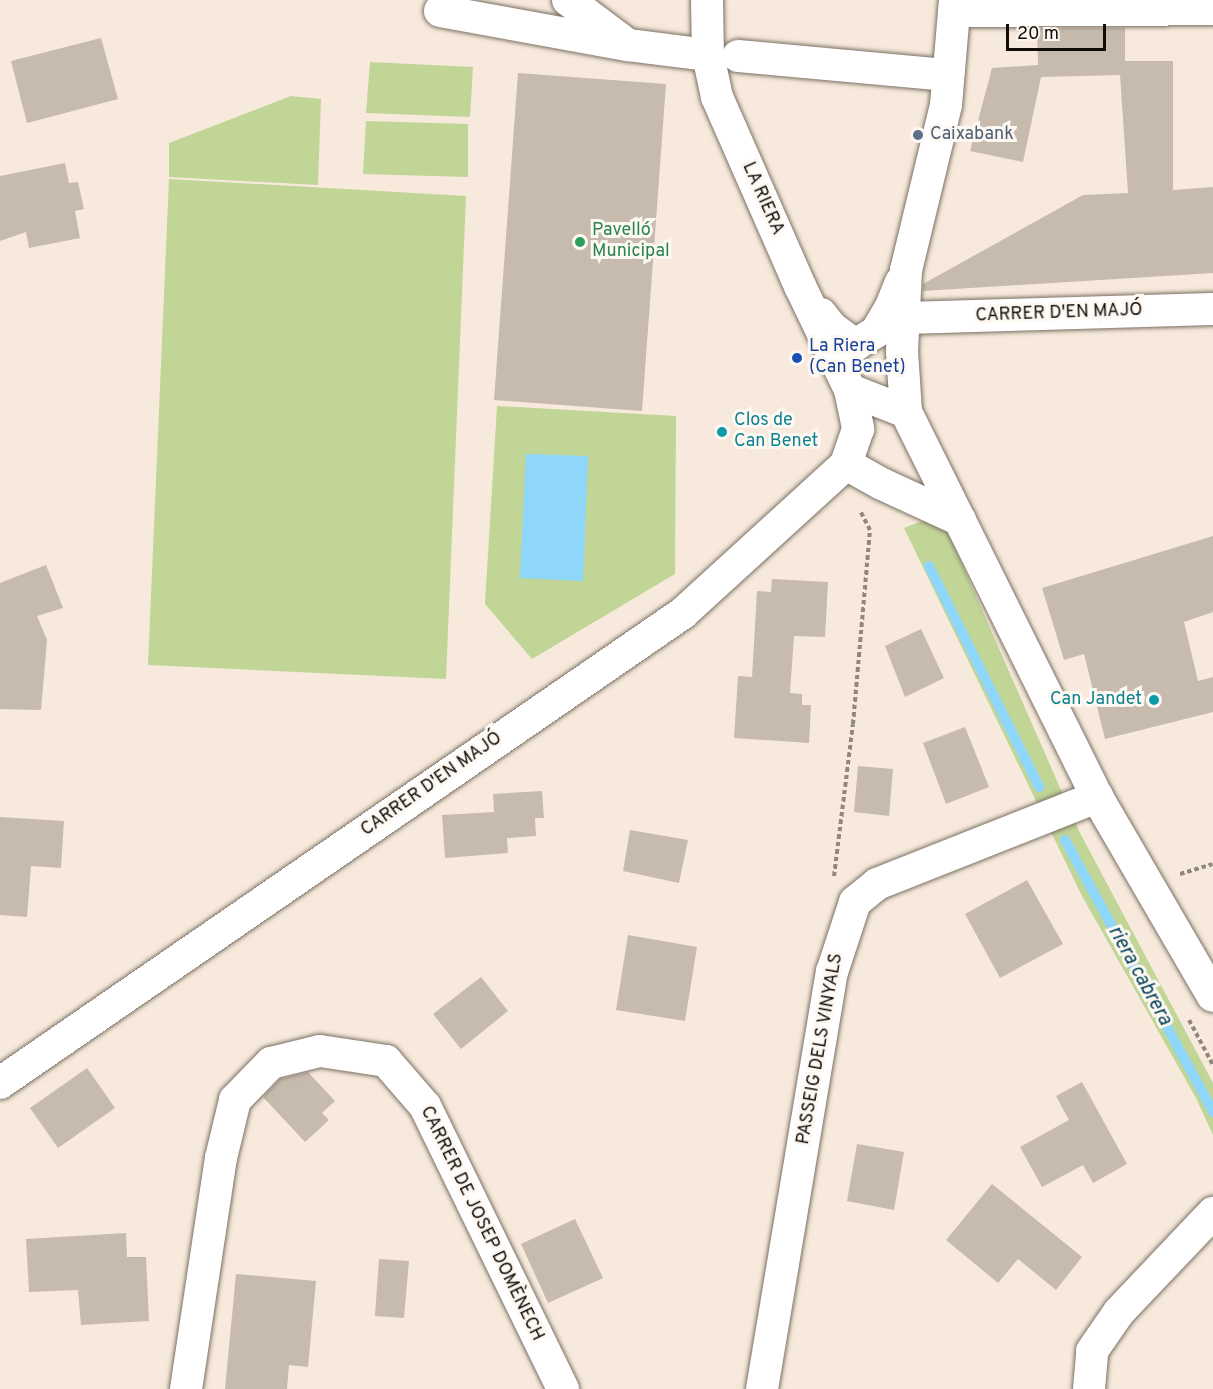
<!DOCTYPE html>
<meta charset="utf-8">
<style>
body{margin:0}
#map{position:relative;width:1213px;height:1389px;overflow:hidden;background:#f7eadc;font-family:Overpass,sans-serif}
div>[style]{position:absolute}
.green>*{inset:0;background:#c1d597}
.water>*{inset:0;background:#8fd6fb}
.stream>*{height:10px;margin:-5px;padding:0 5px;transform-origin:5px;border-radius:5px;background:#8fd6fb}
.building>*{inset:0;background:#c7bbae}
.path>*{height:4px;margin-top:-2px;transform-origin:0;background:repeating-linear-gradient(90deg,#90877d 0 4.5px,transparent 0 7.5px)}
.roads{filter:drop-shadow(0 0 2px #7b7064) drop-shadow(0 0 2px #7b7064)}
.minor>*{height:32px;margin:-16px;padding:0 16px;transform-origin:16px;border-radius:16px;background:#fff}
.dots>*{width:16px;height:16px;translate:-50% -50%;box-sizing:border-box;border:3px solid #fef8f3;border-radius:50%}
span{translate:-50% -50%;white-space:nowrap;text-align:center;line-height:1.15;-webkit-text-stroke:6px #fef8f3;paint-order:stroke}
.service-label{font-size:18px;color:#4e5e75}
.left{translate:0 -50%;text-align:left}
.street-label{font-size:18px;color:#100c08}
.leisure-label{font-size:18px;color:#27864d}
.transit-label{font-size:18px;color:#164399}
.culture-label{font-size:18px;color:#0d838f}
.right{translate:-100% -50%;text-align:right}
.water-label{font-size:20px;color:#07455d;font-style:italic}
.scale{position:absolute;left:1006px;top:24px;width:100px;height:27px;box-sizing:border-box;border:3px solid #100c08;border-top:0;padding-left:8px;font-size:18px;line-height:21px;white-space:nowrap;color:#100c08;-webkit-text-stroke:4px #fef8f3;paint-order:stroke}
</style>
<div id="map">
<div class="green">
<div style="clip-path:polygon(370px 62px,473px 67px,470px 117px,366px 113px)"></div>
<div style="clip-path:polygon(291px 96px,321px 99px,318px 185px,169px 177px,169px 143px)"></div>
<div style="clip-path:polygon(366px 121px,468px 124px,468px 177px,363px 174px)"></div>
<div style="clip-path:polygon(169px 179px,466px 196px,446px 679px,148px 665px)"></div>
<div style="clip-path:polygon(497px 406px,676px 416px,675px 574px,532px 659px,485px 604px)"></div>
<div style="clip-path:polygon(940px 514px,1079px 831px,1213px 1083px,1213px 1135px,1196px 1098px,1082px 896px,904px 528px)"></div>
</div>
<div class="water">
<div style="clip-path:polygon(526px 454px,588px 456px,583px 581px,520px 578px)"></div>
</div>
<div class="stream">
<div style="left:929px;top:566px;width:247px;rotate:63.5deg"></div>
<div style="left:1065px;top:840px;width:310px;rotate:61.4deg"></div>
</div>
<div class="building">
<div style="clip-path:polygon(1037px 28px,1125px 28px,1125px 61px,1173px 61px,1173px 190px,1213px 187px,1213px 273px,923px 291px,923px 284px,1083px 195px,1128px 193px,1120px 75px,1041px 77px,1023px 162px,970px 151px,992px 68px,1038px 65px)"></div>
<div style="clip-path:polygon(101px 38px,118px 99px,27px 123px,11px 61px)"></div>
<div style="clip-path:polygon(518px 73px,666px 84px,642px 411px,494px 400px)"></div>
<div style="clip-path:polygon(65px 163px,69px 183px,78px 182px,84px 209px,75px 211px,80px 238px,29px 248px,26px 232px,0 241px,0 176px)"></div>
<div style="clip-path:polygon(1213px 536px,1213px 612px,1184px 622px,1198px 681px,1213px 677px,1213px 712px,1105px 739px,1084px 654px,1064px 660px,1042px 588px)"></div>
<div style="clip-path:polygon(46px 565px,63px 608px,37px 616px,47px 640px,41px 710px,0 709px,0 583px)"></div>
<div style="clip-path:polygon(772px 579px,828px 582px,825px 637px,794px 636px,790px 693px,802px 694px,802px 705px,811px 705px,809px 743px,734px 738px,738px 676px,752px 677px,757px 591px,771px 592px)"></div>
<div style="clip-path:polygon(921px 629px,944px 678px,905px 697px,885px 646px)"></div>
<div style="clip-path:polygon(965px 727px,989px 787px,946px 804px,923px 743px)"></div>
<div style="clip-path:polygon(858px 766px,893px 769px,889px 816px,854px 812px)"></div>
<div style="clip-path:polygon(542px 791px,544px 818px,535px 818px,536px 836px,507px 838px,508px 853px,445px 858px,442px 815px,494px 812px,493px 794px)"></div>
<div style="clip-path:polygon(0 817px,64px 821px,61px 868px,31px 866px,27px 917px,0 915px)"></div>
<div style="clip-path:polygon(630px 830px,688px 840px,679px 883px,623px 871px)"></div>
<div style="clip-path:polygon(1027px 880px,1063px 944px,1000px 978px,965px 914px)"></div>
<div style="clip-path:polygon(628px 935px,697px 947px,685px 1021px,616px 1010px)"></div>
<div style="clip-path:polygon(481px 977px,508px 1011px,461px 1049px,433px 1014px)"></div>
<div style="clip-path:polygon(87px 1068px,115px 1108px,58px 1148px,30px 1108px)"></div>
<div style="clip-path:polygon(308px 1072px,335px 1101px,322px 1113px,329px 1120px,305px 1142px,263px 1097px,280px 1079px)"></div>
<div style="clip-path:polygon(1082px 1082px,1127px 1164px,1093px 1183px,1083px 1165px,1042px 1187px,1020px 1147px,1069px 1120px,1056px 1096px)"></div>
<div style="clip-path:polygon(857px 1144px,904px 1152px,894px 1210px,847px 1201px)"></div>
<div style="clip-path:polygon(992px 1184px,1082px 1257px,1056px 1290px,1018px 1259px,998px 1283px,946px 1240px)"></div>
<div style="clip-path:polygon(575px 1219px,603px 1278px,548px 1303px,521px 1244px)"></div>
<div style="clip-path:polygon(126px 1233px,127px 1257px,146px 1257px,149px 1321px,81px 1325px,78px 1290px,29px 1292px,26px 1239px)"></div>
<div style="clip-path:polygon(379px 1259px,409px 1261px,404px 1318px,375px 1316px)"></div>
<div style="clip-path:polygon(236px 1274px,316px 1281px,308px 1367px,289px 1365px,287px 1389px,225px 1389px)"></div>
</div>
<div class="path">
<div style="left:1180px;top:874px;width:34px;rotate:-17deg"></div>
<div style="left:834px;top:876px;width:153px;rotate:-82.9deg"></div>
<div style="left:853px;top:724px;width:195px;rotate:-85deg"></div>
<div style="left:870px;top:530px;width:22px;rotate:-117deg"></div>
<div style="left:1189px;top:1020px;width:51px;rotate:61.9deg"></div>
</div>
<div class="roads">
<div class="minor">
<div style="left:568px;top:0;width:75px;rotate:36.9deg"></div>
<div style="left:628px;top:45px;width:81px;rotate:7.1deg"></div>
<div style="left:707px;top:0;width:55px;rotate:89deg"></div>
<div style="left:708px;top:55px;width:43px;rotate:77.9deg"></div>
<div style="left:717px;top:97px;width:206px;rotate:66.3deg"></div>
<div style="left:800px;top:286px;width:115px;rotate:64.3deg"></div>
<div style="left:850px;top:390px;width:40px;rotate:78deg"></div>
<div style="left:858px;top:429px;width:37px;rotate:109deg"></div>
<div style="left:955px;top:0;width:105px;rotate:94.9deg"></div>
<div style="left:946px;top:105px;width:170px;rotate:103.6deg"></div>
<div style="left:906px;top:270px;width:81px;rotate:92.8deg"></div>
<div style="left:902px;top:351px;width:61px;rotate:86.2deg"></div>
<div style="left:906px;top:412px;width:430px;rotate:63.6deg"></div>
<div style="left:1097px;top:797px;width:230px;rotate:59.8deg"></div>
<div style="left:440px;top:11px;width:191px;rotate:10.3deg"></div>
<div style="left:954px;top:11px;width:259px;rotate:-0.4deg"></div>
<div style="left:738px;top:56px;width:211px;rotate:5.2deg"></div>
<div style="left:821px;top:314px;width:18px;rotate:52deg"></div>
<div style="left:832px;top:328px;width:29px;rotate:36deg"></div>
<div style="left:855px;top:345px;width:25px;rotate:-32deg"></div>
<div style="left:876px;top:332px;width:27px;rotate:-59deg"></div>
<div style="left:890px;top:309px;width:29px;rotate:-68deg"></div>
<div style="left:905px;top:318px;width:308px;rotate:-1.7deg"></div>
<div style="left:850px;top:390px;width:60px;rotate:21.4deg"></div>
<div style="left:846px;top:464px;width:41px;rotate:29.1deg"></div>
<div style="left:882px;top:484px;width:86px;rotate:24.8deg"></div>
<div style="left:0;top:1083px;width:829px;rotate:-34.53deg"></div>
<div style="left:683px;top:613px;width:221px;rotate:-42.4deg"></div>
<div style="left:186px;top:1389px;width:234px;rotate:-81.4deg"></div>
<div style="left:221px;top:1158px;width:60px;rotate:-76.4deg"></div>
<div style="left:235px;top:1100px;width:52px;rotate:-45.8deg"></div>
<div style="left:271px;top:1063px;width:50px;rotate:-13.8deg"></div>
<div style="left:320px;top:1051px;width:67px;rotate:8.6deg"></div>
<div style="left:386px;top:1061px;width:60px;rotate:49.1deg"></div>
<div style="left:425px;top:1106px;width:315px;rotate:64deg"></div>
<div style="left:762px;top:1389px;width:423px;rotate:-80.5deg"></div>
<div style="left:832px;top:972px;width:74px;rotate:-71.8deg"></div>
<div style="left:855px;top:902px;width:28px;rotate:-39deg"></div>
<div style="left:877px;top:884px;width:237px;rotate:-21.6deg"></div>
<div style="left:1089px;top:1389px;width:38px;rotate:-85deg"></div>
<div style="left:1092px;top:1351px;width:47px;rotate:-55.3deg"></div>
<div style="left:1119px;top:1312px;width:137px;rotate:-46.5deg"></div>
</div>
</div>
<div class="dots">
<div style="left:918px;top:135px;background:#5c6f8a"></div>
<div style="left:580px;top:242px;background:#2e9e5b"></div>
<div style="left:797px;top:358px;background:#1a4fb4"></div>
<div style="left:722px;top:432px;background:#0f9aa8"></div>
<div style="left:1154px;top:700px;background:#0f9aa8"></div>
</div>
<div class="service-label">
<span class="left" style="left:930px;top:135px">Caixabank</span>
</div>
<div class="street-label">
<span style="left:762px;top:199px;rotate:66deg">LA RIERA</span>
<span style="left:1059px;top:314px;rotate:-2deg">CARRER D'EN MAJÓ</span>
<span style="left:432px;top:785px;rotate:-35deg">CARRER D'EN MAJÓ</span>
<span style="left:821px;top:1049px;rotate:-80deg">PASSEIG DELS VINYALS</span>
<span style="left:481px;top:1224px;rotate:64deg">CARRER DE JOSEP DOMÈNECH</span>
</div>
<div class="leisure-label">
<span class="left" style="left:592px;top:242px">Pavelló<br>Municipal</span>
</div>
<div class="transit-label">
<span class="left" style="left:809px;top:358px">La Riera<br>(Can Benet)</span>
</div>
<div class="culture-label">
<span class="left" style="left:734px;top:432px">Clos de<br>Can Benet</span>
<span class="right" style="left:1142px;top:700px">Can Jandet</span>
</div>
<div class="water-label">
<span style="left:1139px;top:976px;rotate:61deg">riera cabrera</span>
</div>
<div class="scale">20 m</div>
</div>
